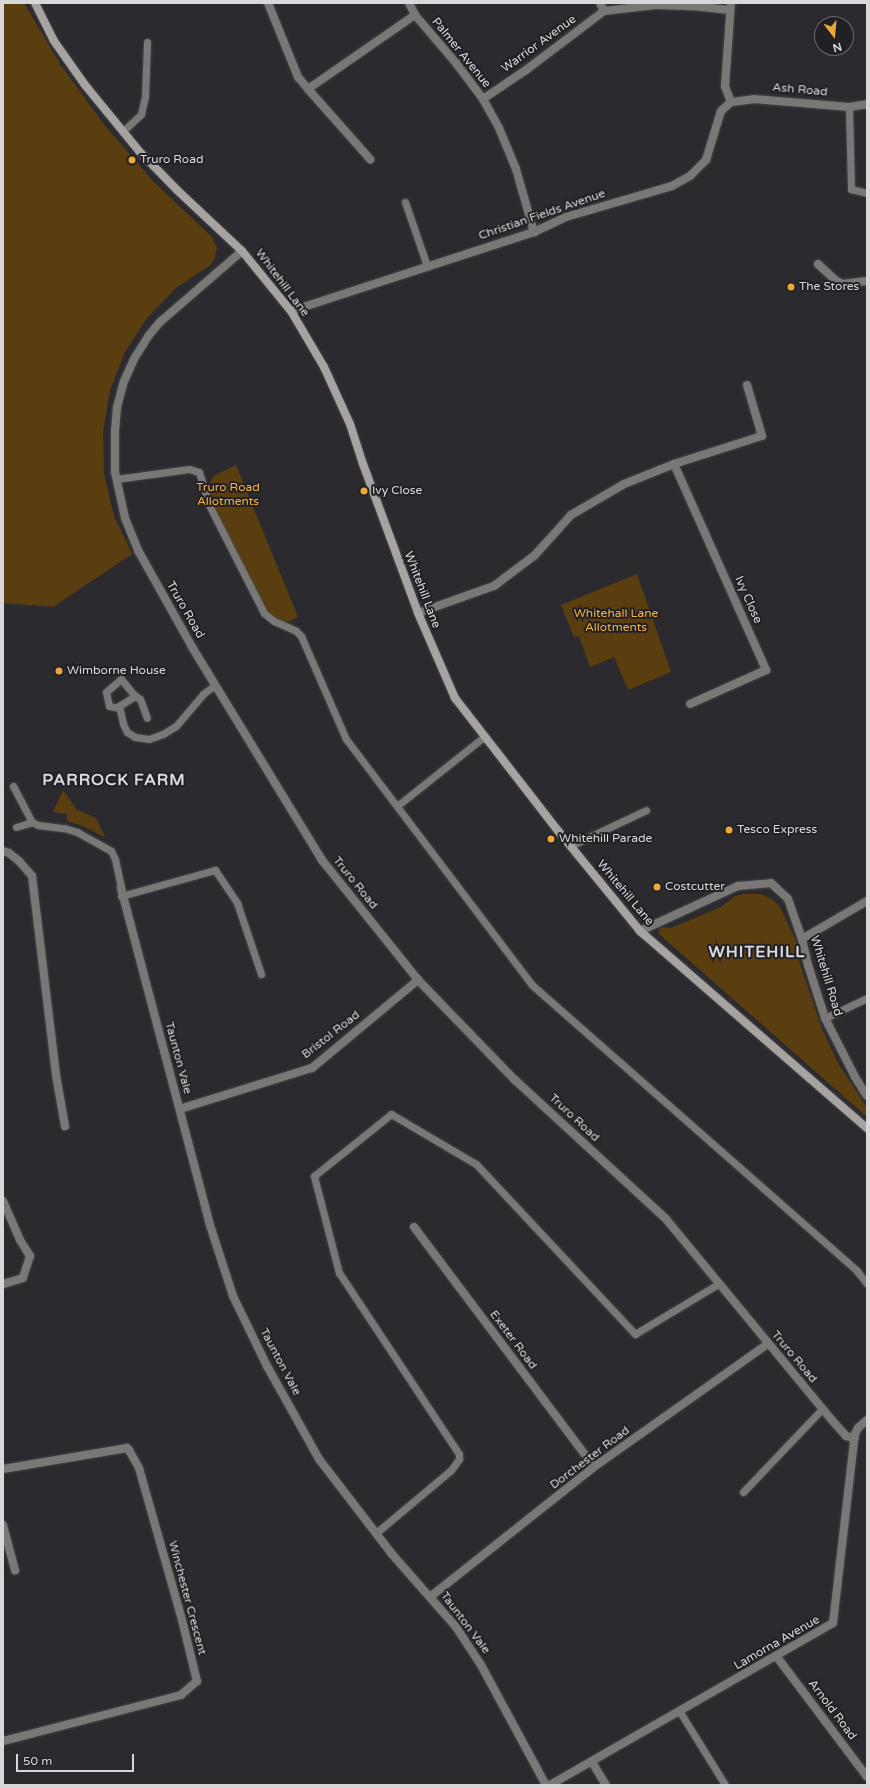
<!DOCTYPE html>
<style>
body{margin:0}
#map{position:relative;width:870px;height:1788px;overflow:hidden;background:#2b2b2f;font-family:"Varela Round",sans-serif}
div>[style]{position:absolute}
.green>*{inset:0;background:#5a3e10}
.roads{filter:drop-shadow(0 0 1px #47474b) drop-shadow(0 0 1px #47474b)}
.lane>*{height:7px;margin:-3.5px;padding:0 3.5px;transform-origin:3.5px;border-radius:3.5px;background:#797876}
.street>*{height:8px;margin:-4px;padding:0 4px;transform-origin:4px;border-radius:4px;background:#797876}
.secondary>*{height:8px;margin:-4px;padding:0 4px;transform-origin:4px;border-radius:4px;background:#a6a3a1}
.dots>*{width:11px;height:11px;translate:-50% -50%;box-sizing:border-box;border:2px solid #212125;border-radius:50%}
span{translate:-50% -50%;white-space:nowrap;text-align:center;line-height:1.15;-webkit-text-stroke:4px #212125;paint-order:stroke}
.street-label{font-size:12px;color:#d8d8db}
.poi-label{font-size:12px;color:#d8d8db}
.left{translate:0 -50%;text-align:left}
.park-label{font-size:12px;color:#f8b23e}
.district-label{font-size:16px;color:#d9d9de;font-weight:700;letter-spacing:1px}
.frame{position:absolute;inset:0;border:4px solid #d8d8db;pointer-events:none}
.north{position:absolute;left:814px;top:16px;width:40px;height:40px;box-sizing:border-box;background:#212125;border:1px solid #6a6a6e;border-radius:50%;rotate:164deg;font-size:11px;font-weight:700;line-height:16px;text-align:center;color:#d8d8db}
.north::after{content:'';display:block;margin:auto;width:14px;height:18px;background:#eca93a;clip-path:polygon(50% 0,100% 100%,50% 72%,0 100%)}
.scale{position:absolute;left:16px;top:1754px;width:118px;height:18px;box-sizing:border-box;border:2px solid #d8d8db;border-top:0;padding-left:5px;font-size:12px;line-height:14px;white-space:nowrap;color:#d8d8db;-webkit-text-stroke:3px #212125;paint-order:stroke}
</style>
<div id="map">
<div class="green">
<div style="clip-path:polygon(3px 3px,24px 3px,60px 64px,106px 127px,154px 182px,212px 237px,217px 248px,214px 260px,210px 265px,176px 288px,147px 318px,125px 352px,110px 390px,103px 432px,104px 474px,114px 516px,132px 554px,53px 607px,3px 603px)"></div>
<div style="clip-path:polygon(236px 465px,298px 617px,285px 623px,269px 616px,210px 502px,207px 487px,214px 476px)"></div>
<div style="clip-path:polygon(637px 574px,671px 672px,628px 690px,614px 657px,590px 667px,579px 636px,574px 637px,561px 605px)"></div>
<div style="clip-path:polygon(63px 790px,77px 810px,96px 818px,105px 837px,83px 826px,67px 821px,67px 814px,53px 812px)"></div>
<div style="clip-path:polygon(744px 894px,761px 894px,772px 899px,780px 907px,798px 945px,799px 961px,822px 1029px,838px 1063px,867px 1108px,867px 1117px,658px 933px,661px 927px,671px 928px,721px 907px,735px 896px)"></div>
</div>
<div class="roads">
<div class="lane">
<div style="left:849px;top:107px;width:82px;rotate:88.6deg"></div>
<div style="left:851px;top:189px;width:16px;rotate:14deg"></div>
<div style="left:123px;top:131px;width:25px;rotate:-43deg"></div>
<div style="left:141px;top:114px;width:17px;rotate:-77deg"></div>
<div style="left:145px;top:97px;width:55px;rotate:-87.9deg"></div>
<div style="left:405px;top:202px;width:68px;rotate:71deg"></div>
<div style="left:116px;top:479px;width:74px;rotate:-7.8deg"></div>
<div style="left:189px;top:469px;width:10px;rotate:17deg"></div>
<div style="left:199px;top:472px;width:34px;rotate:73deg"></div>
<div style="left:209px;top:505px;width:121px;rotate:63deg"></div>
<div style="left:264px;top:613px;width:13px;rotate:39deg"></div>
<div style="left:274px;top:621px;width:24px;rotate:24deg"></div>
<div style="left:296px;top:631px;width:7px;rotate:45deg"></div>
<div style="left:301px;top:636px;width:112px;rotate:66.4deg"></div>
<div style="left:346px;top:739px;width:308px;rotate:52.9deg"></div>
<div style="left:532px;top:985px;width:433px;rotate:41.3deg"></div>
<div style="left:857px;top:1271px;width:16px;rotate:52deg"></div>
<div style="left:135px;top:696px;width:19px;rotate:148deg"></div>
<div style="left:119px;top:706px;width:18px;rotate:77deg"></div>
<div style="left:123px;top:724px;width:9px;rotate:63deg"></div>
<div style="left:127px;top:732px;width:9px;rotate:32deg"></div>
<div style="left:135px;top:737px;width:14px;rotate:8deg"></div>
<div style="left:149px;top:739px;width:15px;rotate:-20deg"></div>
<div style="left:163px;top:734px;width:15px;rotate:-32deg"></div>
<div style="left:176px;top:726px;width:42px;rotate:-49.8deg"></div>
<div style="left:203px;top:694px;width:15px;rotate:-37deg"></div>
<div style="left:119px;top:708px;width:10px;rotate:-169deg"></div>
<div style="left:109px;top:706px;width:14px;rotate:-102deg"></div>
<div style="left:106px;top:692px;width:20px;rotate:-41deg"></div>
<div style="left:121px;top:679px;width:21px;rotate:51deg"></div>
<div style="left:134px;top:695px;width:7px;rotate:34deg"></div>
<div style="left:140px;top:699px;width:20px;rotate:70deg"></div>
<div style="left:13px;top:786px;width:41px;rotate:62.2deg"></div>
<div style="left:32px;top:822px;width:7px;rotate:27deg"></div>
<div style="left:38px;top:825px;width:26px;rotate:7deg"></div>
<div style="left:64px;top:828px;width:14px;rotate:17deg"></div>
<div style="left:77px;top:832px;width:39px;rotate:29deg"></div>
<div style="left:111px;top:851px;width:9px;rotate:63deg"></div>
<div style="left:115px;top:859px;width:30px;rotate:78deg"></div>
<div style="left:397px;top:806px;width:112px;rotate:-38.5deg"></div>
<div style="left:16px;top:827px;width:17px;rotate:-17deg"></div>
<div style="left:570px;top:846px;width:84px;rotate:-25.3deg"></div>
<div style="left:121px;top:896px;width:98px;rotate:-15.5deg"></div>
<div style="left:215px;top:870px;width:40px;rotate:56deg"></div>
<div style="left:237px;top:903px;width:75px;rotate:71.3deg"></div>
<div style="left:825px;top:1018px;width:47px;rotate:-25.5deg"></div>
<div style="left:743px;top:1492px;width:115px;rotate:-46.4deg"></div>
<div style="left:376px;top:1533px;width:98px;rotate:-40deg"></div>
<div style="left:451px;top:1470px;width:14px;rotate:-54deg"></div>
<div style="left:459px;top:1459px;width:5px;rotate:-90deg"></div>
<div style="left:459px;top:1454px;width:217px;rotate:-123.5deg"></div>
<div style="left:339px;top:1273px;width:100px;rotate:-104.5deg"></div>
<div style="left:314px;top:1176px;width:99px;rotate:-38.8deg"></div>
<div style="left:391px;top:1114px;width:99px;rotate:30.5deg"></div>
<div style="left:476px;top:1164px;width:233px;rotate:46.9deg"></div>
<div style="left:635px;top:1334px;width:97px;rotate:-31.1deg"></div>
<div style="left:680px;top:1712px;width:86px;rotate:58.3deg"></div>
</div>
<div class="street">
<div style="left:268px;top:3px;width:80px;rotate:67.9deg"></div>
<div style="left:298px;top:77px;width:16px;rotate:50deg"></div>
<div style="left:308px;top:89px;width:130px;rotate:-34.7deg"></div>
<div style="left:409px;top:3px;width:13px;rotate:63deg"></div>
<div style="left:415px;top:15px;width:63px;rotate:49.5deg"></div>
<div style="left:456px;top:63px;width:45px;rotate:53.1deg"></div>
<div style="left:483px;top:99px;width:33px;rotate:61deg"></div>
<div style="left:499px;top:128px;width:44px;rotate:67.5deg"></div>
<div style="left:516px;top:169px;width:66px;rotate:74.1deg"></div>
<div style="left:600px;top:3px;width:9px;rotate:63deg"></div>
<div style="left:308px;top:89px;width:94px;rotate:48.5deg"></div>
<div style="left:483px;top:99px;width:52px;rotate:-34deg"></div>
<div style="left:526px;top:70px;width:98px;rotate:-37.1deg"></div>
<div style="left:604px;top:11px;width:52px;rotate:-6.6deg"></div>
<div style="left:656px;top:5px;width:36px;rotate:2deg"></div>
<div style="left:692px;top:6px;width:38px;rotate:6deg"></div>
<div style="left:731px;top:102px;width:23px;rotate:-7deg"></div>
<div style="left:754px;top:99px;width:95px;rotate:4.8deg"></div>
<div style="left:849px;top:107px;width:18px;rotate:-9deg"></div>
<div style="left:731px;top:102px;width:17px;rotate:-111deg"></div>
<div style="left:725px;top:86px;width:83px;rotate:-85.9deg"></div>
<div style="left:242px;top:251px;width:108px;rotate:139.1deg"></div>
<div style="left:160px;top:322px;width:17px;rotate:130deg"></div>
<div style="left:149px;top:335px;width:28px;rotate:122deg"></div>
<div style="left:134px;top:359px;width:24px;rotate:114deg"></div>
<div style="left:124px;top:381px;width:28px;rotate:105deg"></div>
<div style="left:117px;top:408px;width:22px;rotate:95deg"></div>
<div style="left:115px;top:430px;width:42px;rotate:90deg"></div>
<div style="left:115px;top:472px;width:47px;rotate:77.7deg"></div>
<div style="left:125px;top:518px;width:37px;rotate:68deg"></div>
<div style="left:139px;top:552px;width:109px;rotate:60.8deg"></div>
<div style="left:192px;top:647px;width:250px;rotate:58.6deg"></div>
<div style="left:322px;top:860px;width:154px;rotate:51.3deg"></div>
<div style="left:418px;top:980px;width:139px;rotate:45.9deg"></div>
<div style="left:515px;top:1080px;width:205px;rotate:42.6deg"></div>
<div style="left:666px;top:1219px;width:258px;rotate:50.5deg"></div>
<div style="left:830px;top:1418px;width:24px;rotate:48deg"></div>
<div style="left:846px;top:1436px;width:9px;rotate:18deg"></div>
<div style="left:818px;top:264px;width:23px;rotate:43deg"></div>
<div style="left:835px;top:280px;width:8px;rotate:30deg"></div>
<div style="left:842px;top:284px;width:25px;rotate:-7deg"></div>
<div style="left:291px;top:311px;width:256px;rotate:-18deg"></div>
<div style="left:534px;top:232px;width:35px;rotate:-25deg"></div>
<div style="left:566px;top:217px;width:110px;rotate:-16.3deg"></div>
<div style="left:672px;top:186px;width:21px;rotate:-29deg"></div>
<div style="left:690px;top:176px;width:23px;rotate:-45deg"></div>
<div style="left:706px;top:160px;width:51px;rotate:-73deg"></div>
<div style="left:721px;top:111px;width:13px;rotate:-42deg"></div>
<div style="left:674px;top:464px;width:226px;rotate:65.9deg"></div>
<div style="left:766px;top:670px;width:83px;rotate:155.9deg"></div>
<div style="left:418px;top:613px;width:81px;rotate:-19.6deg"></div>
<div style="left:494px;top:586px;width:51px;rotate:-37.1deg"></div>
<div style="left:535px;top:555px;width:54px;rotate:-48deg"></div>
<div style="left:571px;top:515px;width:61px;rotate:-30.3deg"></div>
<div style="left:624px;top:484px;width:54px;rotate:-21.8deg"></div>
<div style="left:674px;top:464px;width:92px;rotate:-17.7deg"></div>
<div style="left:762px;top:436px;width:53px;rotate:-106.4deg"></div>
<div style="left:3px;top:851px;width:6px;rotate:18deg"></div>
<div style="left:9px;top:853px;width:13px;rotate:39deg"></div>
<div style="left:19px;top:861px;width:20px;rotate:49deg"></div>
<div style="left:32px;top:876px;width:200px;rotate:83.1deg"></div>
<div style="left:56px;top:1075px;width:52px;rotate:80deg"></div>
<div style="left:121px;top:888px;width:345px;rotate:75.2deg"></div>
<div style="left:209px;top:1222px;width:78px;rotate:72deg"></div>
<div style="left:233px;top:1296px;width:78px;rotate:64.1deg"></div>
<div style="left:267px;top:1366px;width:107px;rotate:60.8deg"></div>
<div style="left:319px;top:1459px;width:118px;rotate:52.5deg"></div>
<div style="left:391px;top:1553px;width:98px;rotate:48.7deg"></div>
<div style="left:456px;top:1627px;width:45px;rotate:56.7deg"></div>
<div style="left:481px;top:1665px;width:136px;rotate:61.6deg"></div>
<div style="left:640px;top:931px;width:108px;rotate:-24.7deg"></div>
<div style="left:738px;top:886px;width:33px;rotate:-5deg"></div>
<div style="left:771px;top:883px;width:23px;rotate:43deg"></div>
<div style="left:788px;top:899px;width:42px;rotate:70.7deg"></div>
<div style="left:802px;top:939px;width:27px;rotate:77deg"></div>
<div style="left:808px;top:965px;width:56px;rotate:72.2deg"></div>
<div style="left:825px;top:1018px;width:66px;rotate:63deg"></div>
<div style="left:855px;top:1077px;width:22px;rotate:58deg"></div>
<div style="left:802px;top:939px;width:75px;rotate:-30.3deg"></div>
<div style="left:180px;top:1109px;width:138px;rotate:-17.3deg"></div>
<div style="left:312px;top:1068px;width:138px;rotate:-39.7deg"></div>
<div style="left:3px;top:1201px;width:43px;rotate:66.4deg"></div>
<div style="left:20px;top:1240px;width:19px;rotate:58deg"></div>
<div style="left:30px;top:1256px;width:23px;rotate:108deg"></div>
<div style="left:23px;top:1278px;width:21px;rotate:163deg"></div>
<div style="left:414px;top:1227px;width:300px;rotate:53.1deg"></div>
<div style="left:3px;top:1469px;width:126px;rotate:-9.6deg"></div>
<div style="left:127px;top:1448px;width:3px;rotate:45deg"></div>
<div style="left:129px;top:1450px;width:21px;rotate:61deg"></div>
<div style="left:139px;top:1468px;width:158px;rotate:74.2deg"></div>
<div style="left:182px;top:1620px;width:63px;rotate:76.2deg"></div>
<div style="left:197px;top:1681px;width:21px;rotate:139deg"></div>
<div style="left:181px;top:1695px;width:184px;rotate:165.5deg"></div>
<div style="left:3px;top:1525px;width:47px;rotate:75.1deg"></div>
<div style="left:430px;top:1597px;width:209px;rotate:-38.4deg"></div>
<div style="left:594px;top:1467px;width:213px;rotate:-35.3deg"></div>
<div style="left:777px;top:1657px;width:150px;rotate:53.1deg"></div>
<div style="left:592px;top:1762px;width:27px;rotate:59deg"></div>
<div style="left:550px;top:1785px;width:326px;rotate:-29.8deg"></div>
<div style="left:833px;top:1623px;width:190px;rotate:-83.4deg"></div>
<div style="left:855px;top:1434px;width:7px;rotate:-63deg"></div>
<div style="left:858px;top:1428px;width:12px;rotate:-42deg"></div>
</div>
<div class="secondary">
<div style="left:35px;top:3px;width:42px;rotate:63.4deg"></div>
<div style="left:54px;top:41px;width:54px;rotate:54.8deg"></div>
<div style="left:85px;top:85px;width:85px;rotate:50.7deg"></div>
<div style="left:139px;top:151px;width:54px;rotate:45.7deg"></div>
<div style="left:177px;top:190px;width:89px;rotate:43.2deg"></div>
<div style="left:242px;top:251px;width:77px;rotate:50.8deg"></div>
<div style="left:291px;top:311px;width:65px;rotate:59.5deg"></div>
<div style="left:324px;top:367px;width:63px;rotate:65.5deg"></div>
<div style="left:350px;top:424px;width:42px;rotate:72deg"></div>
<div style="left:363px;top:464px;width:159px;rotate:69.7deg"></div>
<div style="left:418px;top:613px;width:93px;rotate:66.5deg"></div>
<div style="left:455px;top:698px;width:170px;rotate:52.2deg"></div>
<div style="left:559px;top:832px;width:128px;rotate:50.7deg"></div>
<div style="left:640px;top:931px;width:301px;rotate:41deg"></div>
</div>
</div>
<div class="dots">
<div style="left:132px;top:160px;background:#eca93a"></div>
<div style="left:791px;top:287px;background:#eca93a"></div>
<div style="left:364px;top:491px;background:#eca93a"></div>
<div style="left:59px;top:671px;background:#eca93a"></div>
<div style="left:729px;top:830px;background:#eca93a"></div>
<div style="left:551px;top:839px;background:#eca93a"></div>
<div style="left:657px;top:887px;background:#eca93a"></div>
</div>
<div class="street-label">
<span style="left:539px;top:44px;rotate:-36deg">Warrior Avenue</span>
<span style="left:461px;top:53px;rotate:51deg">Palmer Avenue</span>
<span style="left:800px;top:90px;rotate:5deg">Ash Road</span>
<span style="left:542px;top:215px;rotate:-19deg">Christian Fields Avenue</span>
<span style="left:282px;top:283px;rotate:53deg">Whitehill Lane</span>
<span style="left:422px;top:590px;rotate:69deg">Whitehill Lane</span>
<span style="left:748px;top:600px;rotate:66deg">Ivy Close</span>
<span style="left:185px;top:610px;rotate:60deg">Truro Road</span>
<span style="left:355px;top:883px;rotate:51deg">Truro Road</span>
<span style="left:625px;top:893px;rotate:50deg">Whitehill Lane</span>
<span style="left:826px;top:976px;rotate:73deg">Whitehill Road</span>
<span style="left:331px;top:1035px;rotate:-38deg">Bristol Road</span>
<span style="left:178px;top:1058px;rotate:75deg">Taunton Vale</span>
<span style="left:574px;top:1118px;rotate:43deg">Truro Road</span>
<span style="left:513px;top:1340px;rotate:53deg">Exeter Road</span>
<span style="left:794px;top:1357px;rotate:50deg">Truro Road</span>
<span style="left:280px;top:1362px;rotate:62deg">Taunton Vale</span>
<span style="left:590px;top:1458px;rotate:-37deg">Dorchester Road</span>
<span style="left:187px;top:1598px;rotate:75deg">Winchester Crescent</span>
<span style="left:465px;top:1623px;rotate:53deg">Taunton Vale</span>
<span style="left:777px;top:1643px;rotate:-30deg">Lamorna Avenue</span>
<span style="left:832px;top:1710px;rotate:53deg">Arnold Road</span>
</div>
<div class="poi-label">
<span class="left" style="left:140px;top:160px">Truro Road</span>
<span class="left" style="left:799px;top:287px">The Stores</span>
<span class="left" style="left:372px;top:491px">Ivy Close</span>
<span class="left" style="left:67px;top:671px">Wimborne House</span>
<span class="left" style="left:737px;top:830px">Tesco Express</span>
<span class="left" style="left:559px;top:839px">Whitehill Parade</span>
<span class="left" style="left:665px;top:887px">Costcutter</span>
</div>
<div class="park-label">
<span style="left:228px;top:495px">Truro Road<br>Allotments</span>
<span style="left:616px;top:621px">Whitehall Lane<br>Allotments</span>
</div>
<div class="district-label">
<span style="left:114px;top:780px">PARROCK FARM</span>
<span style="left:757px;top:952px">WHITEHILL</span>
</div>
<div class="frame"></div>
<div class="north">N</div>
<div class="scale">50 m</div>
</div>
